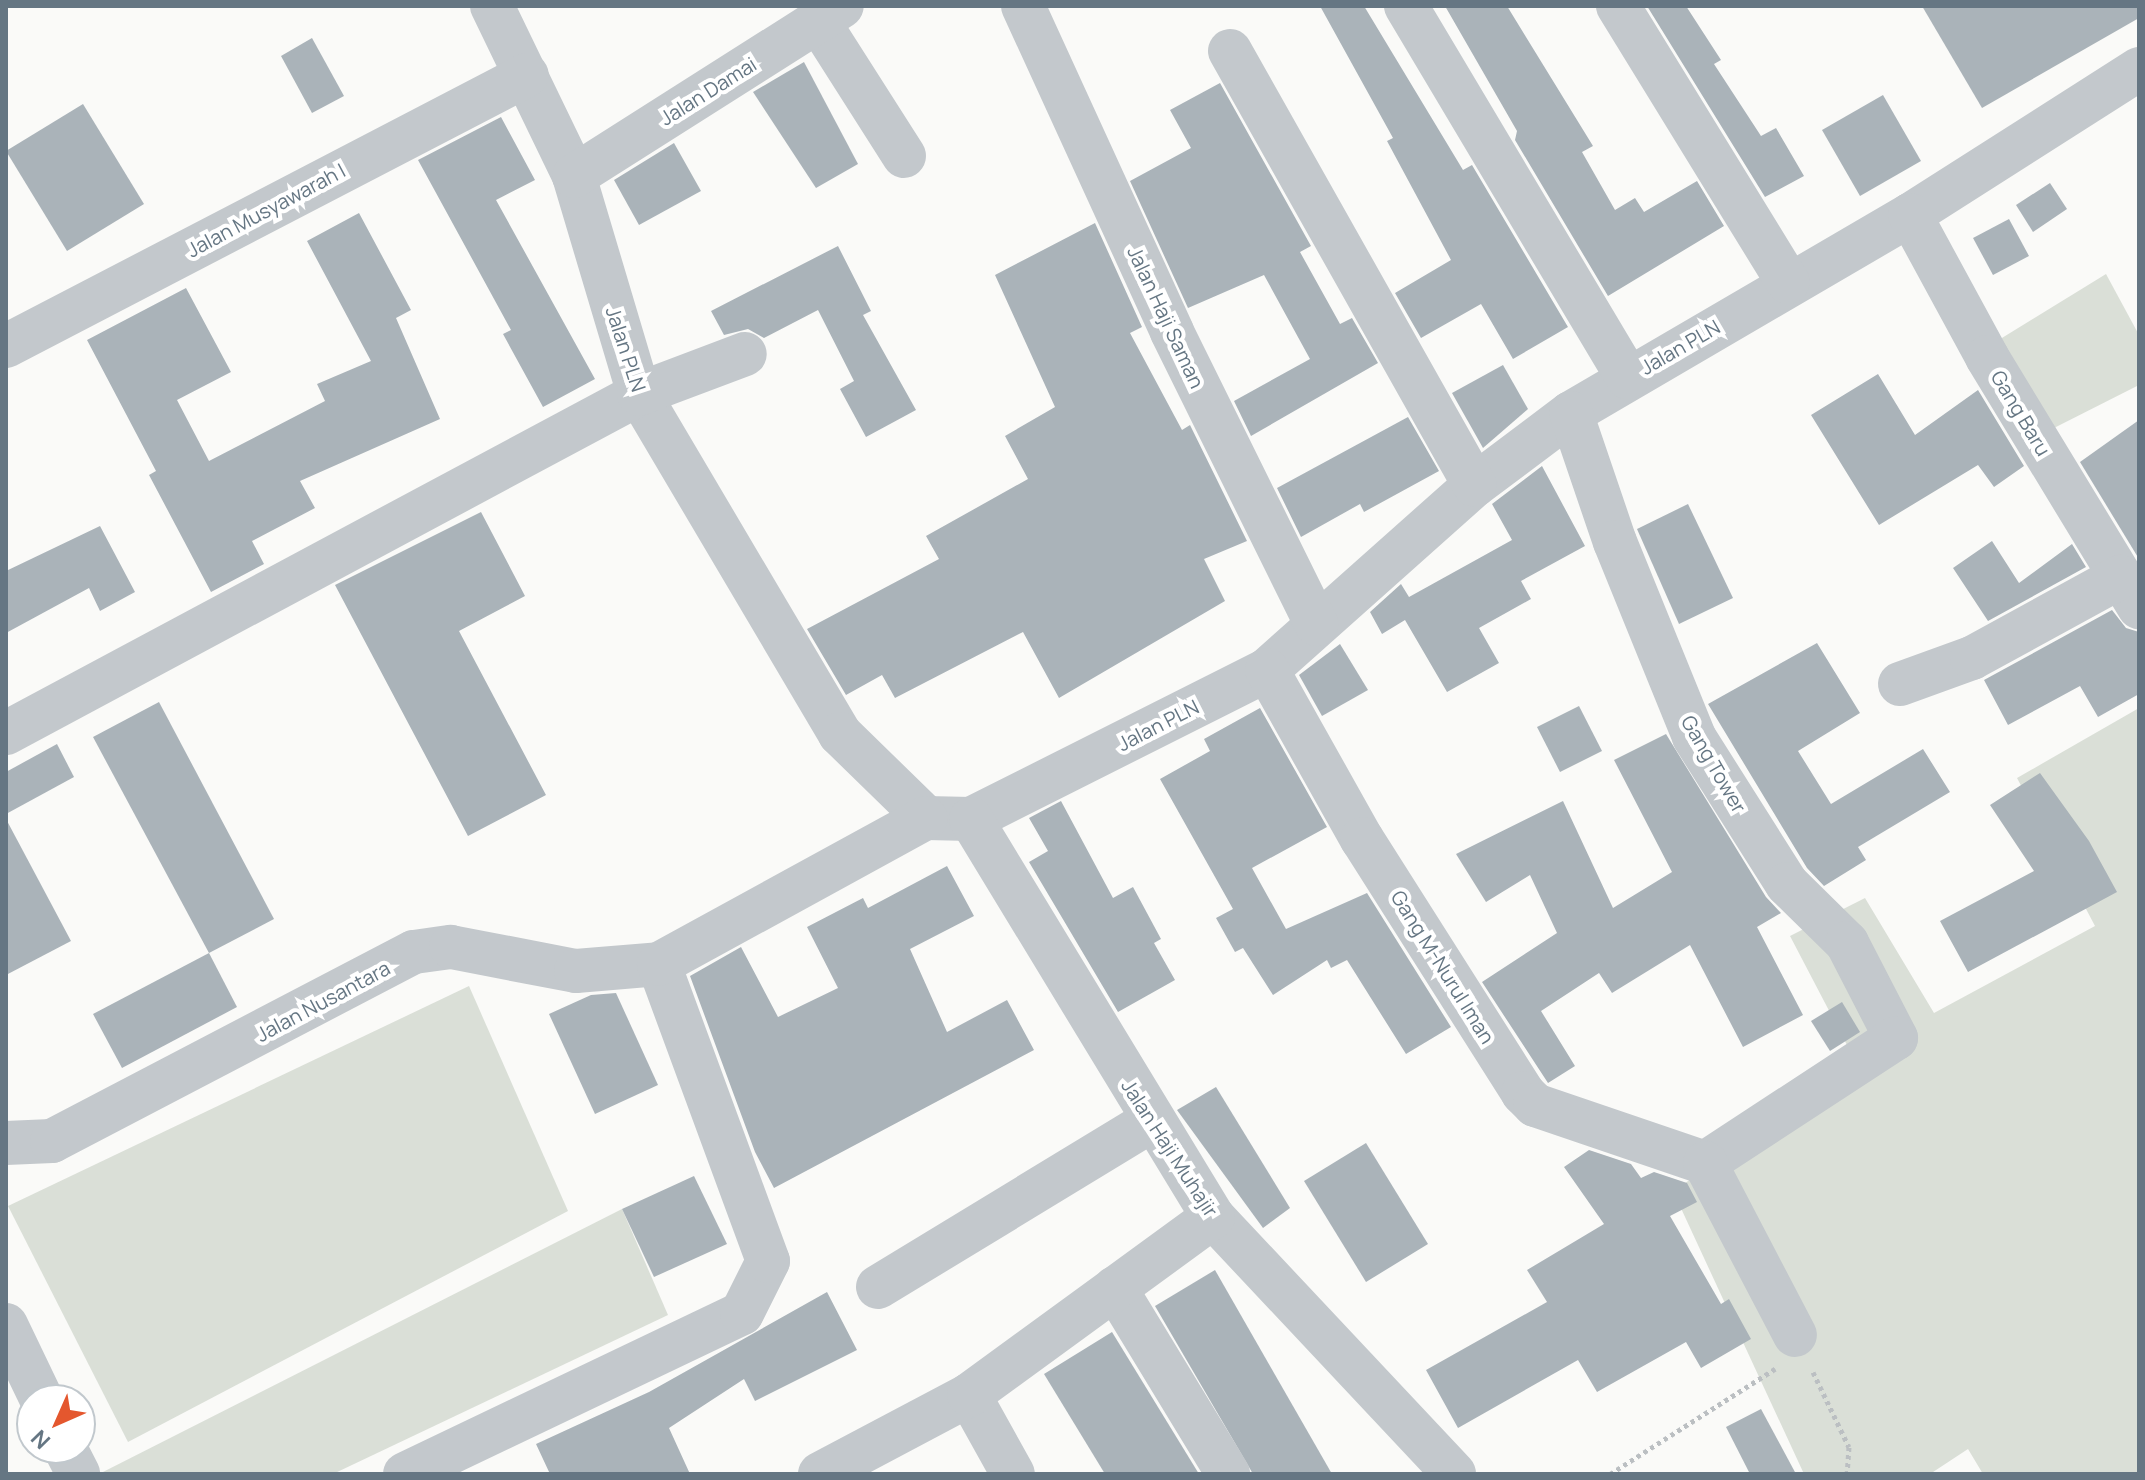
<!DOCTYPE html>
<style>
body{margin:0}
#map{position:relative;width:2145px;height:1480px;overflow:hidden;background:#fafaf8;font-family:Manrope,sans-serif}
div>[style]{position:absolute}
.green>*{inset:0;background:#dadfd7}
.building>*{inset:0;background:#aab3b9}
.path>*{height:5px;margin-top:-2.5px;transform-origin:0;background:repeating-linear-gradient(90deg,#bbbfc2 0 4px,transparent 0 8px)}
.minor>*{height:44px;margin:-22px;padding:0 22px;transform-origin:22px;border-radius:22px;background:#c3c8cc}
span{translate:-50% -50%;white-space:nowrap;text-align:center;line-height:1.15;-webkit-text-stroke:8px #fff;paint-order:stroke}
.street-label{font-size:20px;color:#657683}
.frame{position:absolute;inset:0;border:8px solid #657683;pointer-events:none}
.north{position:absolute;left:16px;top:1384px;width:80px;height:80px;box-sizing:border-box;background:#fff;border:2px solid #c1c8cd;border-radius:50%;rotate:225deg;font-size:22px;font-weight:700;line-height:32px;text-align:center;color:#657683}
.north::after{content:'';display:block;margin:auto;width:28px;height:36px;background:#e4572e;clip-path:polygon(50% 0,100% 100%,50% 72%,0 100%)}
</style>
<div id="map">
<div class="green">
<div style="clip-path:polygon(2106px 274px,2139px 335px,2139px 385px,2052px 429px,1997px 341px)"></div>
<div style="clip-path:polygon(2139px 708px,2139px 1474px,1983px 1474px,1968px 1449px,1930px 1474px,1804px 1474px,1673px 1191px,1859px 1068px,1790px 936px,1865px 898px,1934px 1013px,2095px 926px,2017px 778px)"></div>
<div style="clip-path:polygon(469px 986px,568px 1211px,128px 1442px,8px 1206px)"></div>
<div style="clip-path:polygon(622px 1209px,668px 1315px,333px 1474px,99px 1474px)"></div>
</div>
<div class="building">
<div style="clip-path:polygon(1320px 6px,1364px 6px,1463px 170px,1472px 165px,1568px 327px,1513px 359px,1481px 304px,1421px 338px,1395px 293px,1451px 260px,1387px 141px,1393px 138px)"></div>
<div style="clip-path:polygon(1445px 6px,1507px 6px,1593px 146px,1582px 152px,1615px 210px,1635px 198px,1644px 212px,1697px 181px,1724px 226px,1608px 296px,1515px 140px,1517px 131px)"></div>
<div style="clip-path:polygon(1647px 6px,1686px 6px,1721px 60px,1714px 64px,1761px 136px,1776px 128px,1804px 176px,1765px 197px)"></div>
<div style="clip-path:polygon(1922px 6px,2139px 6px,2139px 18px,1982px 108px)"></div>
<div style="clip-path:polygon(312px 38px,344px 96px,312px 113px,281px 56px)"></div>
<div style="clip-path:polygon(804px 62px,858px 164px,816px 188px,753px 92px)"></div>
<div style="clip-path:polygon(1220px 83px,1311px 246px,1300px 252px,1340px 324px,1352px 318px,1378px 363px,1251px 436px,1234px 401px,1310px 359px,1264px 275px,1188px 308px,1130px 181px,1191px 148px,1170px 110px)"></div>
<div style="clip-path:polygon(1883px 95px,1921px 161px,1860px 196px,1822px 130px)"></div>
<div style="clip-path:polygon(83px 104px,144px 204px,67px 251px,6px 151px)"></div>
<div style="clip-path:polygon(501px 117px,535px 180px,496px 200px,595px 379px,543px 407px,503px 334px,511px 330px,418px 160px)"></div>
<div style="clip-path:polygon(674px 143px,701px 191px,639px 225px,614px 180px)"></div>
<div style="clip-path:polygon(2050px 183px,2067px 209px,2033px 232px,2016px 205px)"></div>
<div style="clip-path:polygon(359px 213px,411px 310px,396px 318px,440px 419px,300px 481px,315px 508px,252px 541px,264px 564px,211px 592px,149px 475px,156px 471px,87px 340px,186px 288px,231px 372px,177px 400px,209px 461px,325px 401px,317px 384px,371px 361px,307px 241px)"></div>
<div style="clip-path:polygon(2009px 219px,2029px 256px,1993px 275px,1973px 238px)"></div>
<div style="clip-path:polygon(1095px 223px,1142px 327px,1130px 333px,1182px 430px,1190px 425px,1247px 541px,1204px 559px,1225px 601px,1059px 698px,1023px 632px,895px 698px,882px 675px,846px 695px,807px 629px,939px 559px,926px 536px,1028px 479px,1005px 436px,1055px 407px,995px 275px)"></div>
<div style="clip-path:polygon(838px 246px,871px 311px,863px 315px,916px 410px,866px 437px,840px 389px,854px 381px,818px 310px,764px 338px,748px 329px,724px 335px,711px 311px)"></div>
<div style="clip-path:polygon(1503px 365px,1528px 409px,1483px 448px,1452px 393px)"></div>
<div style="clip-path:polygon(1878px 374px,1915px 435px,1978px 390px,2024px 466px,1994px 487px,1978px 465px,1879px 525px,1811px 415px)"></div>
<div style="clip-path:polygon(1408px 417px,1439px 471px,1364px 512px,1360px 504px,1301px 537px,1277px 488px)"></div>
<div style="clip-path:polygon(2139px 420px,2139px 559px,2080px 462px)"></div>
<div style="clip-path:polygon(1542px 466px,1585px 546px,1521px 581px,1531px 599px,1479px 628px,1499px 663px,1447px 692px,1405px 620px,1382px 634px,1370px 612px,1401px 584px,1409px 597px,1512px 540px,1492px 504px)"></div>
<div style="clip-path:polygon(1688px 504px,1733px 598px,1679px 624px,1637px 529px)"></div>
<div style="clip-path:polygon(481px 512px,525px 596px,459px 631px,546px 795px,468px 836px,335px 585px)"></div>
<div style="clip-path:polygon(100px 526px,135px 592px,100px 611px,89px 588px,6px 633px,6px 571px)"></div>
<div style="clip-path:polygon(1992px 541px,2019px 583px,2072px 544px,2086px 567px,1988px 621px,1953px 568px)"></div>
<div style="clip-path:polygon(2112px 610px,2126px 628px,2139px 632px,2139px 694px,2098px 717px,2080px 686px,2008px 725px,1984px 680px)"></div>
<div style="clip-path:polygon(1817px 643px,1860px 713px,1798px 751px,1831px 804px,1923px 749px,1950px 792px,1858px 847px,1866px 860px,1824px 886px,1807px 868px,1708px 704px)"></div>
<div style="clip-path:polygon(1340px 644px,1368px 690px,1322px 716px,1299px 675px)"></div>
<div style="clip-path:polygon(159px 702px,274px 919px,209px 953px,93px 737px)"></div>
<div style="clip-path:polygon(1579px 706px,1602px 751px,1560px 772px,1537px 727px)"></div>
<div style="clip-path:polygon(1260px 708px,1327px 827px,1252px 868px,1286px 929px,1367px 893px,1451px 1027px,1406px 1054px,1347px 960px,1331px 968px,1327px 960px,1273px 995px,1243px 948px,1235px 952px,1216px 918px,1233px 909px,1160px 779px,1210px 751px,1204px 739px)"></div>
<div style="clip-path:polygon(1666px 734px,1766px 897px,1781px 913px,1757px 927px,1803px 1015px,1743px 1047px,1690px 945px,1612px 993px,1599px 973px,1541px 1011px,1575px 1066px,1548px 1083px,1482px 982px,1557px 933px,1530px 875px,1486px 902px,1456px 854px,1563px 801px,1613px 908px,1672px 872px,1614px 760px)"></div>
<div style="clip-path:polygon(57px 744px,74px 777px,6px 814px,6px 772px)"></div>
<div style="clip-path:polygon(2040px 773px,2089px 841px,2117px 892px,1968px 972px,1940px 921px,2034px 871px,1990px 805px)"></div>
<div style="clip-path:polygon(1061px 801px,1113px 898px,1133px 887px,1161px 939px,1154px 943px,1175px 980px,1118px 1012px,1029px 862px,1048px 851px,1029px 818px)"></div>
<div style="clip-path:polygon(6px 819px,71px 941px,6px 975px)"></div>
<div style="clip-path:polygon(947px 866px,974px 916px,910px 949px,947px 1032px,1007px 1000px,1034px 1050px,774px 1188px,755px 1152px,690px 976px,741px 947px,778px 1017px,838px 988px,807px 927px,863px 898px,868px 908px)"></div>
<div style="clip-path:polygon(209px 953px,237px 1007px,122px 1068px,93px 1014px)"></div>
<div style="clip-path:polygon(616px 993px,658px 1085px,595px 1114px,549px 1014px,591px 995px)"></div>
<div style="clip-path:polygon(1842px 1002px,1860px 1032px,1830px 1051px,1811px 1021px)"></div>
<div style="clip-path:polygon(1216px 1087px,1290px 1208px,1263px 1228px,1177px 1110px)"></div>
<div style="clip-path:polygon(1366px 1143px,1428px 1244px,1366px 1282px,1304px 1181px)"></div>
<div style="clip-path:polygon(1589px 1150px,1631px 1164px,1641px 1178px,1654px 1172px,1687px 1183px,1697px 1202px,1670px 1216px,1721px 1304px,1729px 1299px,1751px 1339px,1701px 1368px,1686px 1342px,1597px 1392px,1578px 1360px,1458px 1428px,1426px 1370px,1547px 1302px,1527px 1270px,1604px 1224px,1564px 1167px)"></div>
<div style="clip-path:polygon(694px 1176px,727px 1244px,654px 1277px,622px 1209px)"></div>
<div style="clip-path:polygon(1215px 1270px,1332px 1474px,1253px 1474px,1155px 1306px)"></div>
<div style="clip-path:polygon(827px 1292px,857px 1350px,755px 1401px,744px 1379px,669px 1428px,690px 1474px,550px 1474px,536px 1444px,649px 1392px)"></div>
<div style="clip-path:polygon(1112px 1332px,1199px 1474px,1105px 1474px,1044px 1374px)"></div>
<div style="clip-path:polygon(1761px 1409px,1796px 1474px,1750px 1474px,1726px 1427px)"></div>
</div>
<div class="path">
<div style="left:1813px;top:1372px;width:83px;rotate:64.4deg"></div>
<div style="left:1849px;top:1447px;width:27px;rotate:94deg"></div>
<div style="left:1610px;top:1474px;width:196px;rotate:-32.5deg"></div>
</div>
<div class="minor">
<div style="left:492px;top:6px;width:189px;rotate:64.2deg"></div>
<div style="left:574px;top:176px;width:227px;rotate:73.4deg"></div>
<div style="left:639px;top:394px;width:395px;rotate:59.4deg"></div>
<div style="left:840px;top:734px;width:120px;rotate:44.3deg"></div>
<div style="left:926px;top:818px;width:45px;rotate:1.3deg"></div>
<div style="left:971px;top:819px;width:331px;rotate:-26.7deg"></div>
<div style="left:1267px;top:670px;width:278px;rotate:-41.7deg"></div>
<div style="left:1475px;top:485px;width:120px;rotate:-36.9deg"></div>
<div style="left:1571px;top:413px;width:393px;rotate:-30.3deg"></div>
<div style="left:1910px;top:215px;width:272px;rotate:-32.5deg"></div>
<div style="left:1023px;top:6px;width:358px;rotate:65.4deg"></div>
<div style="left:1172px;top:332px;width:326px;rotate:63.7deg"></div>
<div style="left:1406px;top:6px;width:432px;rotate:59.2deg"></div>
<div style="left:1618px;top:6px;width:324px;rotate:58.4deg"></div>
<div style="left:818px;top:21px;width:160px;rotate:57.5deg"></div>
<div style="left:1230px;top:51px;width:498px;rotate:60.6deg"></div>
<div style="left:574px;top:176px;width:317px;rotate:-32.4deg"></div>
<div style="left:1910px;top:215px;width:162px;rotate:61.5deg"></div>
<div style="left:1987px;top:357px;width:293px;rotate:58.7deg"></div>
<div style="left:6px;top:346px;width:587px;rotate:-27.48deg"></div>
<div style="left:1571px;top:413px;width:136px;rotate:71.2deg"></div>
<div style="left:1615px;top:542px;width:210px;rotate:67.9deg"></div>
<div style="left:1694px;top:737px;width:174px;rotate:57.7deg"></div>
<div style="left:1787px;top:884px;width:84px;rotate:44.5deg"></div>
<div style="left:1847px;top:943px;width:107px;rotate:62.7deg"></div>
<div style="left:1896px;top:1038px;width:228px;rotate:146.8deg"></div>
<div style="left:1267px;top:670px;width:194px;rotate:60.7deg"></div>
<div style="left:1362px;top:839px;width:301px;rotate:57.6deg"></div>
<div style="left:1523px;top:1093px;width:17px;rotate:45deg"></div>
<div style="left:1535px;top:1105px;width:180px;rotate:18.8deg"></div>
<div style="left:1900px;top:684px;width:77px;rotate:-19.9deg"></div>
<div style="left:1972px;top:658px;width:169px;rotate:-28.7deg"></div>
<div style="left:6px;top:733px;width:718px;rotate:-28.17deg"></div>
<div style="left:639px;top:394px;width:113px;rotate:-20.7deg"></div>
<div style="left:971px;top:819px;width:466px;rotate:58.7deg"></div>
<div style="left:1213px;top:1217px;width:352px;rotate:46.8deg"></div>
<div style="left:6px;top:1143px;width:46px;rotate:-2.5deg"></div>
<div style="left:52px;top:1141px;width:408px;rotate:-27.6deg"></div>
<div style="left:414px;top:952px;width:37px;rotate:-8deg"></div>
<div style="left:451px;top:947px;width:127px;rotate:10.9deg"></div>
<div style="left:576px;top:971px;width:83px;rotate:-4.8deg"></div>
<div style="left:1705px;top:1163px;width:194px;rotate:62.4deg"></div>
<div style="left:878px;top:1287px;width:320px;rotate:-31.3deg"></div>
<div style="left:1115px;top:1288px;width:218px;rotate:58.7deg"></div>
<div style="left:6px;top:1325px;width:83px;rotate:64.4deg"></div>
<div style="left:969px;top:1395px;width:90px;rotate:60.9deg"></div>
<div style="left:65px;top:1448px;width:29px;rotate:63deg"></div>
<div style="left:405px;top:1474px;width:373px;rotate:-25.5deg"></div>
<div style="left:742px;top:1313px;width:58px;rotate:-63.4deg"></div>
<div style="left:768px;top:1261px;width:316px;rotate:-110.2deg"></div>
<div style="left:659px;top:964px;width:304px;rotate:-28.7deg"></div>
<div style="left:820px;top:1474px;width:169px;rotate:-27.9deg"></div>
<div style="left:969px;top:1395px;width:302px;rotate:-36.1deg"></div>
</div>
<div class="street-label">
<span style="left:708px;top:91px;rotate:-32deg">Jalan Damai</span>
<span style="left:266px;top:210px;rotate:-28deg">Jalan Musyawarah I</span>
<span style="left:1166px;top:317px;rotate:65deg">Jalan Haji Saman</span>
<span style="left:1680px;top:347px;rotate:-30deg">Jalan PLN</span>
<span style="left:626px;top:349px;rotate:72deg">Jalan PLN</span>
<span style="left:2021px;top:413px;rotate:59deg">Gang Baru</span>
<span style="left:1158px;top:725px;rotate:-27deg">Jalan PLN</span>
<span style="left:1714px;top:764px;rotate:60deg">Gang Tower</span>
<span style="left:1443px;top:967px;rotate:58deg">Gang M-Nurul Iman</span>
<span style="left:323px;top:1001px;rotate:-28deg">Jalan Nusantara</span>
<span style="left:1170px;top:1148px;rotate:57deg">Jalan Haji Muhajir</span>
</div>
<div class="frame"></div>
<div class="north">N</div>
</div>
